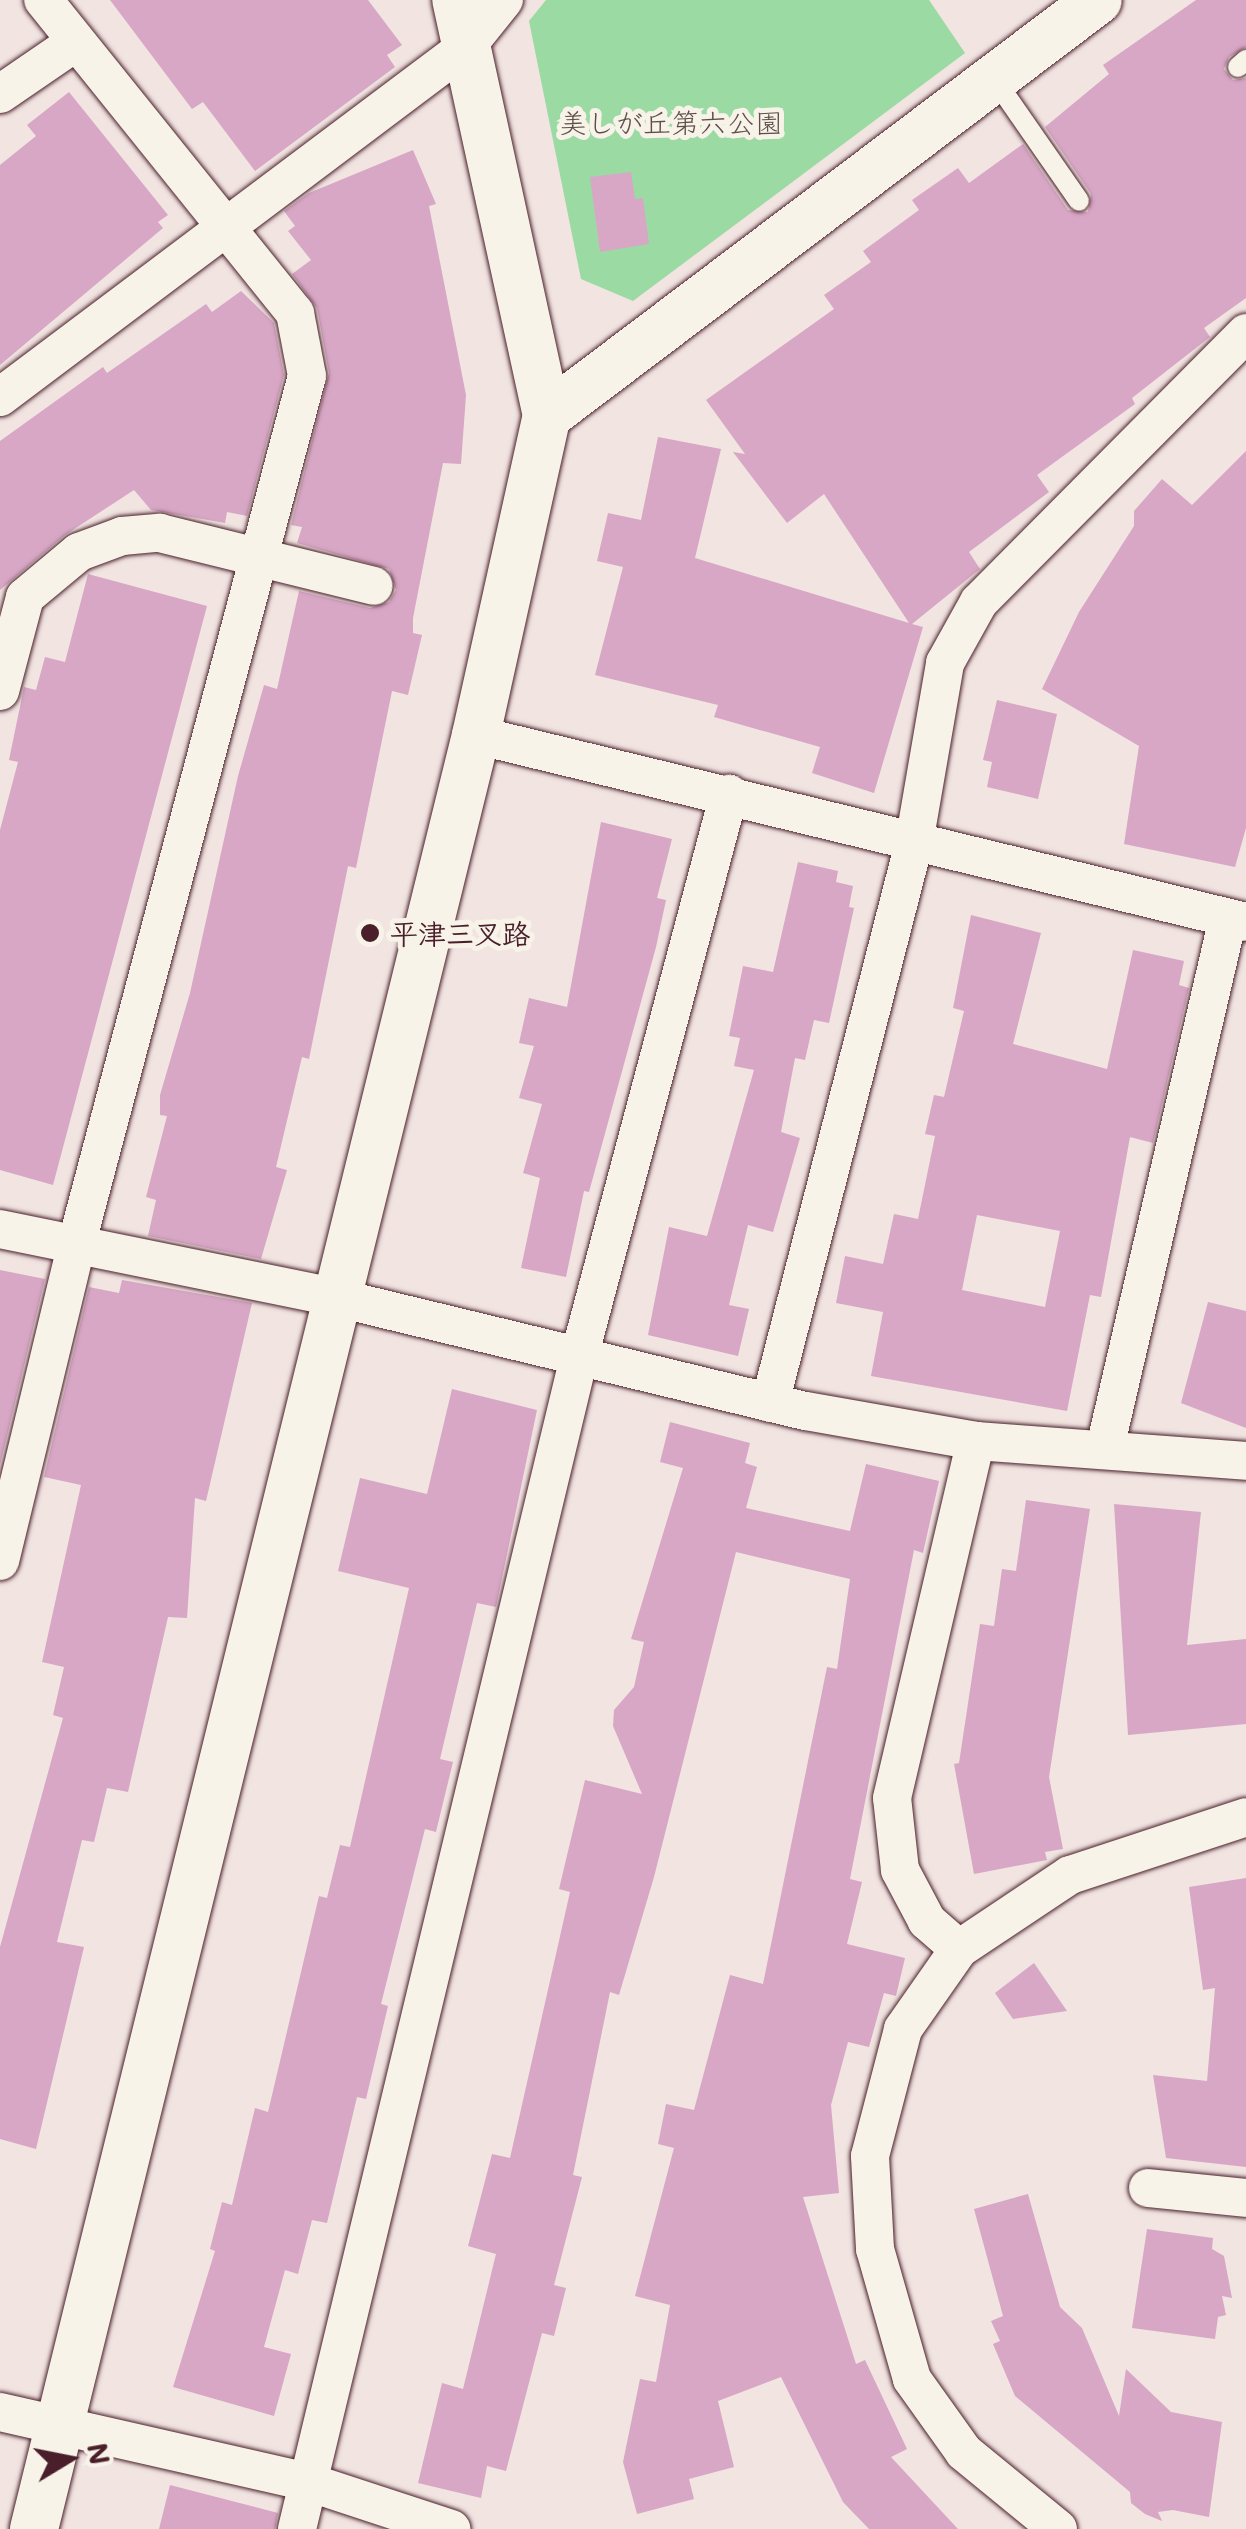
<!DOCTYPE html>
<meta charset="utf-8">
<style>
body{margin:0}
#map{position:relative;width:1246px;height:2529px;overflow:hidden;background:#f1e4e1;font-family:Mali,"Klee One",sans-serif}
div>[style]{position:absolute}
.green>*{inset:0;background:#9bdaa3}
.building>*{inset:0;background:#d7a7c5}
.roads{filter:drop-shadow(0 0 2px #4a1f2b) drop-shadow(0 0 2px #4a1f2b)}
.service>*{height:20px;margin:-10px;padding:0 10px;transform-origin:10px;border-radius:10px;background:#f7f3e8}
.minor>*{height:38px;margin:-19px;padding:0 19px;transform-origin:19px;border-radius:19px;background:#f7f3e8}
.tertiary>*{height:48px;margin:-24px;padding:0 24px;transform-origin:24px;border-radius:24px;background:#f7f3e8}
.dots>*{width:28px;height:28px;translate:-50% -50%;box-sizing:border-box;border:5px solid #f7f3e8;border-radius:50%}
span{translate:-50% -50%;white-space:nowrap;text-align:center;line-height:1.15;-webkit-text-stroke:10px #f7f3e8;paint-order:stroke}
.park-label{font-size:28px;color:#5e4e49}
.poi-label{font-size:28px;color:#4a1f2b;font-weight:700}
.left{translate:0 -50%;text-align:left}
.north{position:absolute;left:20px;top:2409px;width:100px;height:100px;-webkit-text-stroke:8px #f7f3e8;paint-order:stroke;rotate:80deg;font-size:28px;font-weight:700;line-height:40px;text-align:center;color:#4a1f2b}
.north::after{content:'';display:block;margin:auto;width:35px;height:45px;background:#4a1f2b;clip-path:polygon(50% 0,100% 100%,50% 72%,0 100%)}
</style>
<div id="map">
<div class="green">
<div style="clip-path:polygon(546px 0,929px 0,965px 53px,633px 301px,581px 279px,529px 21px)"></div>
</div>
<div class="building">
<div style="clip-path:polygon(110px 0,368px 0,402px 45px,387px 55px,395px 67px,255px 171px,203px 102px,192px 109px)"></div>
<div style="clip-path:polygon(1196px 0,1246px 0,1246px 47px,1229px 57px,1224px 69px,1233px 80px,1246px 78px,1246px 298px,1204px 328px,1210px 337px,1132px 398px,1135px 404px,1037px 475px,1049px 492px,969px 552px,980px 569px,912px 624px,923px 627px,874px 793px,812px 773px,820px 747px,714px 717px,718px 705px,595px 675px,623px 567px,597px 561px,608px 513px,641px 520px,658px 437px,721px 449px,695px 558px,909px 623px,824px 494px,787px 523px,733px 452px,745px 454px,706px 400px,834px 309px,824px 295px,871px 262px,863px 251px,919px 210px,912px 200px,958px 168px,969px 183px,1023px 144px,1068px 210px,1088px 212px,1091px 194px,1045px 127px,1109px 74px,1103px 65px)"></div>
<div style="clip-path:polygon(69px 92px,168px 215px,158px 222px,163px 228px,0 365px,0 165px,36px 136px,27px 125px)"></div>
<div style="clip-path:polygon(413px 150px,436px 204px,429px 206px,466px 395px,461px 464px,443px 463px,413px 618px,413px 633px,422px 635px,408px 695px,392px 691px,356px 868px,348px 866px,309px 1059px,302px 1057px,276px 1167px,287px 1170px,261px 1259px,148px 1236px,156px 1200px,146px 1197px,167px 1116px,160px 1115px,160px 1095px,190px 993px,238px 776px,264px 685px,277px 689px,299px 591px,370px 608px,389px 602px,396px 590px,389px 569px,297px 543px,302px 527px,291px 525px,329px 373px,317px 308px,292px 274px,311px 260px,288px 231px,295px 226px,284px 211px,309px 193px)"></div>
<div style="clip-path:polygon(631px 172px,635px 199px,643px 198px,649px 244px,600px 252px,590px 177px)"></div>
<div style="clip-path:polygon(241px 291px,274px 323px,284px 375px,247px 516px,227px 512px,225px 523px,151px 510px,134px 490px,65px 535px,0 590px,0 441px,103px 367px,107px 373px,206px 304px,212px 312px)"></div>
<div style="clip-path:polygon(1246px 451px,1246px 828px,1235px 867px,1124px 844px,1139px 746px,1042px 689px,1079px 612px,1134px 526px,1134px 511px,1162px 479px,1192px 505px)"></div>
<div style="clip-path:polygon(88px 574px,207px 606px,53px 1185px,0 1170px,0 830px,18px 762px,9px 760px,24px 687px,36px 690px,45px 657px,65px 662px)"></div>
<div style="clip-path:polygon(997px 700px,1057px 714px,1038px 799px,987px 787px,992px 762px,983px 760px)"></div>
<div style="clip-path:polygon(601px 822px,672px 839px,657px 898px,666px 900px,656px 947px,589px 1192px,584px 1191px,566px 1277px,521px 1268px,540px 1178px,523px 1173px,542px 1104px,519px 1098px,534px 1046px,519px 1043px,529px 998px,567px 1007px)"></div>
<div style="clip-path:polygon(798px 862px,838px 871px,836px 882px,853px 886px,849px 907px,854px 908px,829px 1023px,814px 1020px,805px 1060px,795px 1058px,781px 1132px,800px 1138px,773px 1232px,748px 1225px,729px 1305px,749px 1309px,738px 1356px,648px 1335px,669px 1227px,707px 1236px,754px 1070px,734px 1066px,740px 1038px,729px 1036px,743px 966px,773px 972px)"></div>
<div style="clip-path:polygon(evenodd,971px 915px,1041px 933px,1013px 1044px,1107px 1069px,1133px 950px,1184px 961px,1179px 985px,1189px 988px,1153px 1143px,1130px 1137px,1101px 1297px,1090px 1295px,1067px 1411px,871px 1376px,883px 1312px,836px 1303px,845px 1256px,883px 1264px,894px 1214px,918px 1219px,935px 1136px,925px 1134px,934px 1095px,944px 1097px,964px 1011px,953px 1008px,971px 915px,977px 1215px,1060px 1231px,1045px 1307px,962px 1290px,977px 1215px)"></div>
<div style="clip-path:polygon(0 1270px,45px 1279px,0 1465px)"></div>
<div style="clip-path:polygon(122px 1280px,252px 1303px,206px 1501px,195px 1498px,187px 1618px,168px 1617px,128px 1792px,107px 1788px,94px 1842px,82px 1840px,57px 1942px,84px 1947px,36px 2149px,0 2139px,0 1947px,63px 1718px,53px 1715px,64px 1667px,42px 1662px,81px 1485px,44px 1477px,89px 1287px,119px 1293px)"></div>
<div style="clip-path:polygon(1208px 1302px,1246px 1311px,1246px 1428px,1181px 1403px)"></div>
<div style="clip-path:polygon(452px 1389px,537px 1410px,496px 1607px,477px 1603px,440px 1759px,453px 1762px,436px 1832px,425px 1829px,381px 2004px,388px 2006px,366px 2099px,357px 2097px,327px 2223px,312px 2220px,298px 2274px,285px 2270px,264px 2347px,291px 2354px,274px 2416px,173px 2387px,215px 2251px,210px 2249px,222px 2202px,232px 2205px,255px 2108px,268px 2112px,319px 1896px,327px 1898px,340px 1845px,350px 1847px,409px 1588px,338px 1571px,360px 1478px,427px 1494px)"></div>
<div style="clip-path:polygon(670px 1422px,750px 1443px,745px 1463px,757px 1467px,746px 1508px,850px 1531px,866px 1464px,939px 1481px,923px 1553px,914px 1550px,850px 1879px,862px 1882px,847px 1944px,905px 1958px,896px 1996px,884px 1993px,869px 2047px,848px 2042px,831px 2105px,839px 2193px,803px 2197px,856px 2364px,865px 2360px,907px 2449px,891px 2457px,958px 2529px,869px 2529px,843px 2502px,781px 2377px,718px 2401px,734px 2467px,689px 2479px,694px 2499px,637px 2514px,623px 2462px,640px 2379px,656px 2382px,670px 2305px,635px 2296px,674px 2148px,658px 2144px,666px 2104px,694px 2110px,730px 1975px,763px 1984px,827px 1667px,837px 1669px,850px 1579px,736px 1552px,654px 1877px,619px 1995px,610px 1992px,573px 2175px,582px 2177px,554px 2285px,566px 2288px,554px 2336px,542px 2333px,506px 2471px,487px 2466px,481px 2498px,418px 2483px,442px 2383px,463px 2389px,496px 2254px,468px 2246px,492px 2154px,510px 2158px,570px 1892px,559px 1889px,585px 1780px,642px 1794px,613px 1726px,614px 1710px,634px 1687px,644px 1642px,631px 1639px,683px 1468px,660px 1462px)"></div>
<div style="clip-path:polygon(1026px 1500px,1090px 1509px,1049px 1777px,1063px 1849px,1045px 1852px,1047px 1860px,974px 1874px,954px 1764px,959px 1763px,980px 1624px,994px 1626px,1002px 1569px,1016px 1571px)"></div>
<div style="clip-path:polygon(1114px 1504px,1201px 1512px,1187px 1645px,1246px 1639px,1246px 1724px,1128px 1735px)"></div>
<div style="clip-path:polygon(1246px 1878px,1246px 2167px,1166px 2158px,1153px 2075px,1207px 2081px,1215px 1988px,1203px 1990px,1189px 1887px)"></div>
<div style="clip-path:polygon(1034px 1963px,1067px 2011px,1013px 2019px,995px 1993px)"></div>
<div style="clip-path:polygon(1028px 2194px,1060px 2307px,1082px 2328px,1119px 2416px,1126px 2369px,1171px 2412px,1222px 2422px,1209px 2517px,1173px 2510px,1158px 2512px,1162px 2521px,1145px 2514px,1131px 2503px,1130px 2492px,1015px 2396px,993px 2344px,1000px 2341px,991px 2321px,1003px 2316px,974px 2209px)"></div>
<div style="clip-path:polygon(1147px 2229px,1213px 2238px,1212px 2249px,1224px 2256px,1232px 2298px,1222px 2296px,1226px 2315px,1218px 2317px,1215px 2339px,1132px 2328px)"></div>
<div style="clip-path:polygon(170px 2485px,278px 2513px,275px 2529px,159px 2529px)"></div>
</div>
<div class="roads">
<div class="service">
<div style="left:1238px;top:67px;width:11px;rotate:-41deg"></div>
<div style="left:995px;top:80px;width:147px;rotate:55.2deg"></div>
</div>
<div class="minor">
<div style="left:0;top:94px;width:92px;rotate:-34.4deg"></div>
<div style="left:0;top:397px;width:584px;rotate:-36.93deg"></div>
<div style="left:467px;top:46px;width:59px;rotate:-51.2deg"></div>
<div style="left:0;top:691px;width:97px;rotate:-75.1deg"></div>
<div style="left:25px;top:597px;width:70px;rotate:-39.8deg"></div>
<div style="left:79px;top:552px;width:46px;rotate:-20.4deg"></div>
<div style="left:122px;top:536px;width:38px;rotate:-5deg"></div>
<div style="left:160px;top:533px;width:220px;rotate:13.9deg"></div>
<div style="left:476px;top:735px;width:792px;rotate:13.65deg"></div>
<div style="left:0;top:1229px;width:345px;rotate:11.5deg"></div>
<div style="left:338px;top:1298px;width:481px;rotate:13.6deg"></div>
<div style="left:806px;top:1411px;width:173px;rotate:10deg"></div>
<div style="left:976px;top:1441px;width:271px;rotate:4.2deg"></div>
<div style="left:770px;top:1403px;width:578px;rotate:-75.58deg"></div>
<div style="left:914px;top:843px;width:183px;rotate:-80.2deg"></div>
<div style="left:945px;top:663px;width:70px;rotate:-60.9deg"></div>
<div style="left:979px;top:602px;width:379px;rotate:-45.2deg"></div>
<div style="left:1105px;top:1448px;width:544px;rotate:-76.93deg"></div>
<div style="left:0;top:1561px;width:328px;rotate:-76.4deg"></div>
<div style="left:77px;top:1242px;width:896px;rotate:-75.13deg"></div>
<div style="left:307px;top:376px;width:64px;rotate:-100.8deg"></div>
<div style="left:295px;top:313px;width:402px;rotate:-128.8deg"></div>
<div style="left:959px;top:1949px;width:43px;rotate:-138.8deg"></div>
<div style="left:927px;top:1921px;width:58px;rotate:-117.9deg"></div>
<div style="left:900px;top:1870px;width:72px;rotate:-96.3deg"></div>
<div style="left:892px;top:1798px;width:367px;rotate:-76.8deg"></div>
<div style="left:1148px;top:2188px;width:99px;rotate:5.8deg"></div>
<div style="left:0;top:2412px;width:316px;rotate:12.8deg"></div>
<div style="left:308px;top:2482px;width:151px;rotate:18.2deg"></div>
<div style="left:297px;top:2529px;width:1205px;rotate:-76.47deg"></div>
<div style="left:579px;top:1357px;width:583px;rotate:-75.08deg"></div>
<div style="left:1058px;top:2529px;width:122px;rotate:-140.7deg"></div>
<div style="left:964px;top:2452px;width:90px;rotate:-125.5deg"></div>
<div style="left:912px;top:2379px;width:135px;rotate:-105.9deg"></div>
<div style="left:875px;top:2249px;width:93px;rotate:-93.1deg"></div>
<div style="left:870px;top:2156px;width:131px;rotate:-75.4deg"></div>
<div style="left:903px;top:2029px;width:98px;rotate:-55deg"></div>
<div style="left:959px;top:1949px;width:133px;rotate:-33.7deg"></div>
<div style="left:1070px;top:1875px;width:185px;rotate:-18.2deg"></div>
</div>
<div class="tertiary">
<div style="left:547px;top:416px;width:690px;rotate:-37.05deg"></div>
<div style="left:34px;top:2529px;width:1848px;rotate:-76.16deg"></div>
<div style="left:476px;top:735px;width:327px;rotate:-77.5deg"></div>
<div style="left:547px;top:416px;width:426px;rotate:-102.3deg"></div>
</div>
</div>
<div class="dots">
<div style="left:370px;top:933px;background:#4a1f2b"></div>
</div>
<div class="park-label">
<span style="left:671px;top:122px">美しが丘第六公園</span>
</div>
<div class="poi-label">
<span class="left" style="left:390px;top:933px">平津三叉路</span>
</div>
<div class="north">N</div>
</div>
